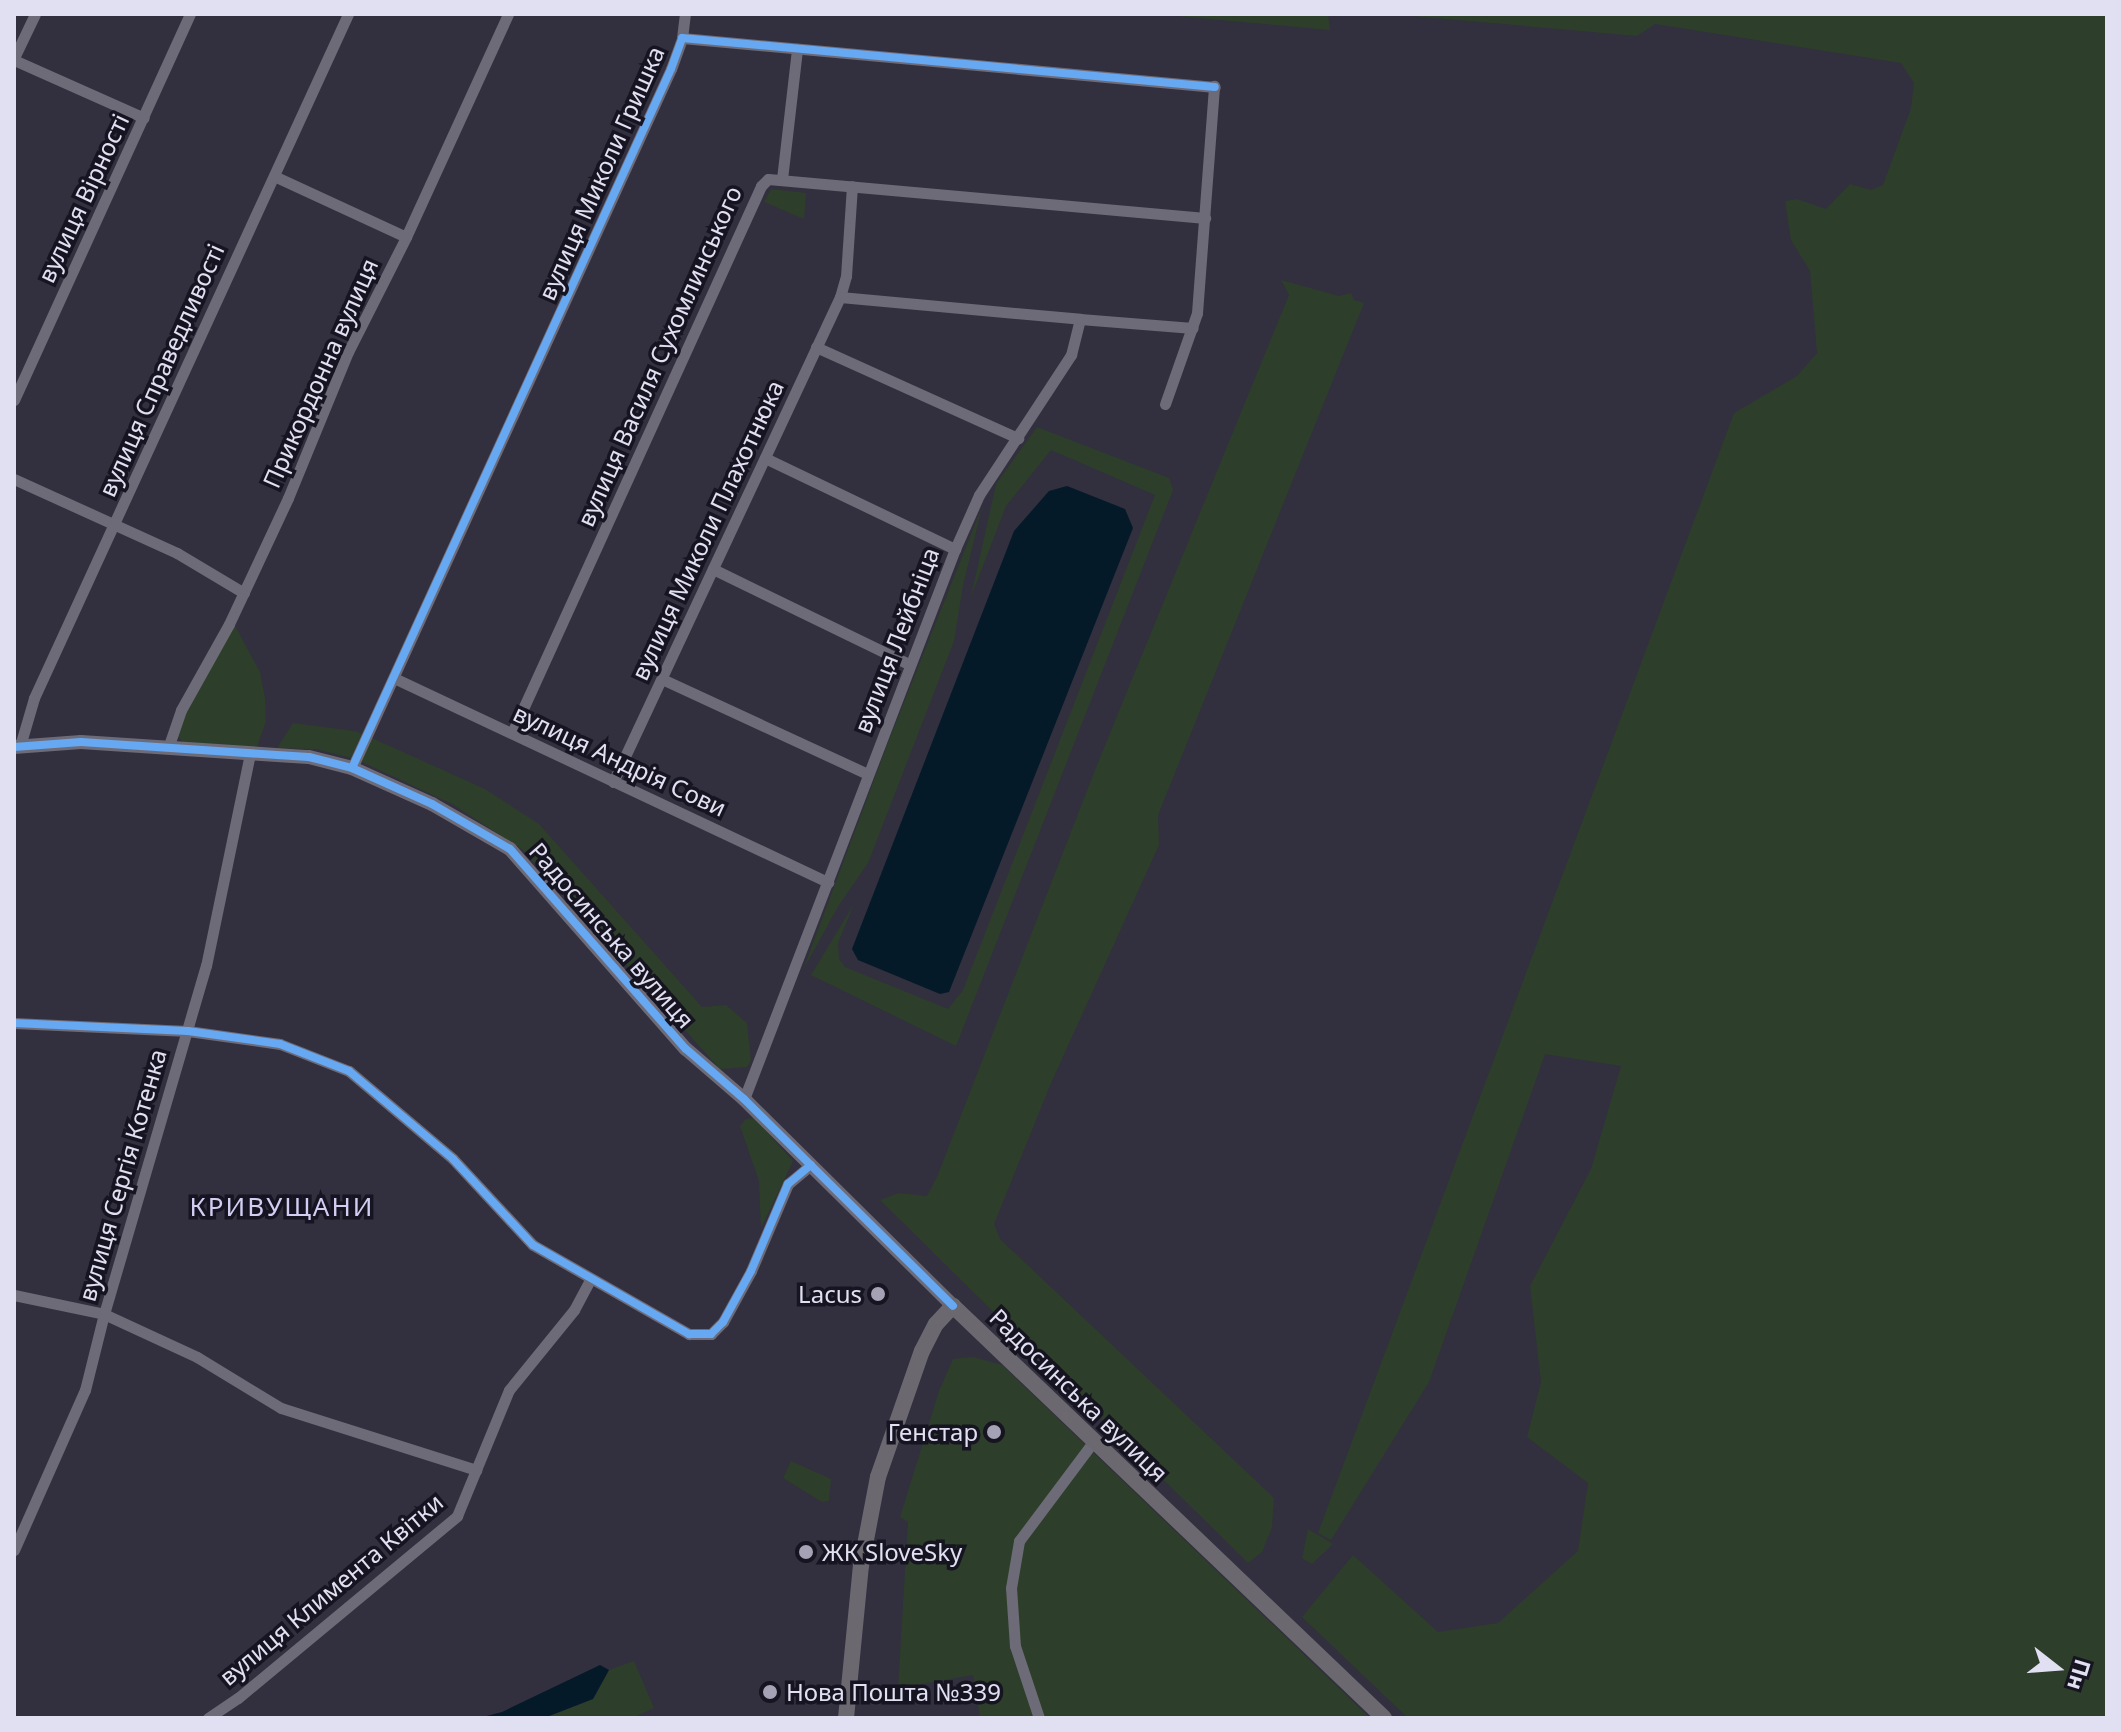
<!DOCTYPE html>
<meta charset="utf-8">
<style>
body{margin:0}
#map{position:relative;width:2121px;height:1732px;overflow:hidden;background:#322f3f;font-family:"Noto Sans",sans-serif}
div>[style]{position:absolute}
.green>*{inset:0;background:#2d3f2a}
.water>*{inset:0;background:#041a29}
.minor>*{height:11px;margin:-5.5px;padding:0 5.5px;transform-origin:5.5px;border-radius:5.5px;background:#6e6b78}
.tertiary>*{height:14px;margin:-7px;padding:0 7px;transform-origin:7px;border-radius:7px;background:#6e6b78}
.secondary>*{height:16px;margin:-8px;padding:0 8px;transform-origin:8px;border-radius:8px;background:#6b6870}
.cycleway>*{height:8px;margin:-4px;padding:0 4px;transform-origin:4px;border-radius:4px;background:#66a8f1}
.dots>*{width:22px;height:22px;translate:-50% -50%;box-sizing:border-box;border:4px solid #151420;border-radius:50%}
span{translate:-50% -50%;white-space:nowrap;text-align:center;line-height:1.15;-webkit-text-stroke:7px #151420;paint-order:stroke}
.street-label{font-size:24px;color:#e1e0f3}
.poi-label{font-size:24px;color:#e1e0f3}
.right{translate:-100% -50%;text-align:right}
.left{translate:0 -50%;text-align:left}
.neighbourhood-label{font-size:26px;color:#d1cef2;letter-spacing:2px}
.frame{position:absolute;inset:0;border:16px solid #e1e0f3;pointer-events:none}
.north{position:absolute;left:2017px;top:1628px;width:80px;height:80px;-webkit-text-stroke:6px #151420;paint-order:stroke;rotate:107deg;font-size:22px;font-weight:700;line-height:32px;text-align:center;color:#e1e0f3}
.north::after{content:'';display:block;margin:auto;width:28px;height:36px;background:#e1e0f3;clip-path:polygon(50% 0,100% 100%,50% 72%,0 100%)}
</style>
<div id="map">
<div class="green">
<div style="clip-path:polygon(1157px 14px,1328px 14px,1330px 30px)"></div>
<div style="clip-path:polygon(1390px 14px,2107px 14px,2107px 1718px,1408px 1718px,1302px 1617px,1353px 1555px,1438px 1632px,1498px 1623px,1578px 1551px,1588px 1483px,1527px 1437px,1541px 1382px,1530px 1286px,1591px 1169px,1621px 1066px,1545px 1054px,1429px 1382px,1331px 1540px,1318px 1533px,1734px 413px,1797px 376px,1817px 353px,1810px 271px,1791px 240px,1785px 201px,1797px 199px,1826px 209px,1850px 184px,1871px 190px,1883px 185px,1911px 108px,1914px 83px,1901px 63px,1655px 24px,1637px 36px)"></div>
<div style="clip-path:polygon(771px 189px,806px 193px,804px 219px,764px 202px)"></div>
<div style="clip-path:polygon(1281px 280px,1339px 296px,1351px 293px,1354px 300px,1364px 303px,1158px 815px,1159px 845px,1051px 1083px,994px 1224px,1000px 1239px,1274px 1498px,1272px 1527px,1262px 1552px,1248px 1563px,880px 1200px,899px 1193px,927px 1196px,937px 1177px,1097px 765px,1289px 295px)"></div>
<div style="clip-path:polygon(1037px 427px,1169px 478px,1173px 490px,956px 1046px,811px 975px,854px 904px,838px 943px,839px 959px,845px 967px,948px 1009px,963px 990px,1155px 495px,1051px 450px,1006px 506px,971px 597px,996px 484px)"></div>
<div style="clip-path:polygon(982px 507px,963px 585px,954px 641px,868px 863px,839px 905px,803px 970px,889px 740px)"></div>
<div style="clip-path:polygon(233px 622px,260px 672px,265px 698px,266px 721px,257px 747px,183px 742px,176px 735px,177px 725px)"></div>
<div style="clip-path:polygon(293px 723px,355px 731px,362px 734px,351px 758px,316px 749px,277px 748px)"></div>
<div style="clip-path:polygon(372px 738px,485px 789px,539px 824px,702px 1007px,726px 1005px,747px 1023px,751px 1061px,747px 1067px,720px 1069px,523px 850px,452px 804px,360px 761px)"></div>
<div style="clip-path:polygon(754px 1118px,793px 1161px,761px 1228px,759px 1181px,740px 1126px,746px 1119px)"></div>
<div style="clip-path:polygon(973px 1357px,1002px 1365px,1370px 1718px,980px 1718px,973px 1675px,898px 1688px,908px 1522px,900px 1517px,939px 1391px,953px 1359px)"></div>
<div style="clip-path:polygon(791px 1461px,831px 1479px,829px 1501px,822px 1502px,783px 1478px)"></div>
<div style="clip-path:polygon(1308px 1529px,1333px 1544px,1312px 1564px,1302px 1558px)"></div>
<div style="clip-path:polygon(634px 1661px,654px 1708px,632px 1718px,544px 1718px,593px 1699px,609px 1670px)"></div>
</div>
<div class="water">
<div style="clip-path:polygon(1067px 486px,1125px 509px,1133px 528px,949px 992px,940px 994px,858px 960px,852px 949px,1014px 531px,1049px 491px)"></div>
<div style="clip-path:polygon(600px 1665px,609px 1670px,593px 1699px,544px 1718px,479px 1718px,502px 1712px)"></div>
</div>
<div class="minor">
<div style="left:682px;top:38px;width:24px;rotate:-83deg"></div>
<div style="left:14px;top:58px;width:49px;rotate:-64.5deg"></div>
<div style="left:14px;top:60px;width:142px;rotate:24deg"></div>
<div style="left:274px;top:176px;width:145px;rotate:24.8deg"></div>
<div style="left:782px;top:179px;width:131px;rotate:-83.4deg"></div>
<div style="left:840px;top:297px;width:22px;rotate:-74deg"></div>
<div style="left:846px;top:276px;width:90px;rotate:-86.2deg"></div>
<div style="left:816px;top:347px;width:222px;rotate:24.3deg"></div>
<div style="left:14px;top:400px;width:424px;rotate:-65.5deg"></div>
<div style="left:1165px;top:404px;width:96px;rotate:-70.6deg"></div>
<div style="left:1197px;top:313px;width:228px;rotate:-85.7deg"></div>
<div style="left:765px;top:458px;width:211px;rotate:25.6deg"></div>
<div style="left:14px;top:479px;width:179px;rotate:24.4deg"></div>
<div style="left:177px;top:553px;width:78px;rotate:30.8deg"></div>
<div style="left:713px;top:569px;width:218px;rotate:25.9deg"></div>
<div style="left:394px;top:678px;width:480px;rotate:25.2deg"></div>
<div style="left:662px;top:679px;width:227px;rotate:24.8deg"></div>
<div style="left:512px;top:733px;width:601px;rotate:-65.52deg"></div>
<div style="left:761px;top:186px;width:10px;rotate:-45deg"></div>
<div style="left:768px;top:179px;width:439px;rotate:5.1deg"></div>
<div style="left:20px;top:746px;width:50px;rotate:-73.7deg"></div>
<div style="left:34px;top:698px;width:753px;rotate:-65.34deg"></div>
<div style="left:168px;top:748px;width:40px;rotate:-71.1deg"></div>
<div style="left:181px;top:710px;width:98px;rotate:-60.8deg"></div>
<div style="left:229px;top:624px;width:139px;rotate:-64.9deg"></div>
<div style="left:288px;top:498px;width:158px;rotate:-67.7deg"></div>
<div style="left:348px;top:352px;width:129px;rotate:-63.2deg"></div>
<div style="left:406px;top:237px;width:245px;rotate:-65.4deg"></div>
<div style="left:352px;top:768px;width:768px;rotate:-65.47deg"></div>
<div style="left:671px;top:69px;width:33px;rotate:-70deg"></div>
<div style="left:682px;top:38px;width:535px;rotate:5.25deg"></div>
<div style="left:613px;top:782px;width:535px;rotate:-64.92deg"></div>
<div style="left:840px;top:297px;width:241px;rotate:5.2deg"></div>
<div style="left:14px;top:1023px;width:174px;rotate:2.6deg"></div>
<div style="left:188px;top:1031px;width:93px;rotate:8deg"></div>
<div style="left:280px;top:1044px;width:74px;rotate:21.4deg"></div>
<div style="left:349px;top:1071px;width:136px;rotate:40.2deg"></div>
<div style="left:453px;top:1159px;width:117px;rotate:47.1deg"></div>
<div style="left:533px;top:1245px;width:180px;rotate:29.7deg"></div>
<div style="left:689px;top:1334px;width:22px"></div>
<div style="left:711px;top:1334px;width:17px;rotate:-45deg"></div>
<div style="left:723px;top:1322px;width:58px;rotate:-61.2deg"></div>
<div style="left:751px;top:1271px;width:95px;rotate:-67deg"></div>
<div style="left:788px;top:1184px;width:30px;rotate:-40deg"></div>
<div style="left:744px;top:1099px;width:589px;rotate:-69.01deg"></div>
<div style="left:955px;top:549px;width:59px;rotate:-66deg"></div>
<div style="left:979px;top:495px;width:168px;rotate:-56.7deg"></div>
<div style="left:1071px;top:355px;width:37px;rotate:-76deg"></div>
<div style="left:1080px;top:319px;width:113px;rotate:4.6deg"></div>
<div style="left:14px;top:1295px;width:92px;rotate:11.9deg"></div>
<div style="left:104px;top:1314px;width:102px;rotate:24.8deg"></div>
<div style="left:197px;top:1357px;width:98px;rotate:31.3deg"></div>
<div style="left:281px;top:1408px;width:205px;rotate:17.6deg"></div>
<div style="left:14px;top:1550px;width:175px;rotate:-66.1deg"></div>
<div style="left:85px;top:1390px;width:78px;rotate:-76deg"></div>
<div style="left:104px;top:1314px;width:363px;rotate:-73.7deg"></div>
<div style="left:206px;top:966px;width:217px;rotate:-78.3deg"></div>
<div style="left:208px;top:1718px;width:36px;rotate:-34deg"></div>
<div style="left:238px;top:1698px;width:285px;rotate:-39.7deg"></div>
<div style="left:457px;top:1516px;width:136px;rotate:-67.6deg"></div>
<div style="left:509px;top:1390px;width:103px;rotate:-50.9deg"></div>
<div style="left:574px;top:1310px;width:34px;rotate:-62deg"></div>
<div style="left:1039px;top:1718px;width:76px;rotate:-108.4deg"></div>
<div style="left:1015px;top:1646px;width:58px;rotate:-93.9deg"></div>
<div style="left:1011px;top:1588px;width:48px;rotate:-80.3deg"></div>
<div style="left:1019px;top:1541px;width:124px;rotate:-53.2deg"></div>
</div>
<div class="tertiary">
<div style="left:14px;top:747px;width:67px;rotate:-4.3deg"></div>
<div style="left:81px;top:742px;width:228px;rotate:3.8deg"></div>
<div style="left:309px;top:757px;width:44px;rotate:14.3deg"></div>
<div style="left:352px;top:768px;width:88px;rotate:24.2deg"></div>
<div style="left:432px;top:804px;width:90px;rotate:30deg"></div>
<div style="left:510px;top:849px;width:266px;rotate:48.7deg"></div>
<div style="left:686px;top:1049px;width:77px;rotate:40.8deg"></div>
<div style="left:744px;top:1099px;width:294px;rotate:44.7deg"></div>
</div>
<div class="secondary">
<div style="left:846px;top:1718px;width:153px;rotate:-84.4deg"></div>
<div style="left:861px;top:1566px;width:91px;rotate:-79.2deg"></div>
<div style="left:878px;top:1477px;width:133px;rotate:-70.8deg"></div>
<div style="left:922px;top:1351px;width:30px;rotate:-63deg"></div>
<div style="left:936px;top:1324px;width:25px;rotate:-47deg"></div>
<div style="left:953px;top:1306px;width:596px;rotate:43.71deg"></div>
</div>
<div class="cycleway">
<div style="left:14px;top:747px;width:67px;rotate:-4.3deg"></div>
<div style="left:81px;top:742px;width:228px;rotate:3.8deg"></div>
<div style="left:309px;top:757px;width:44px;rotate:14.3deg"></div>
<div style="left:352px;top:768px;width:88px;rotate:24.2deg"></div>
<div style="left:432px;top:804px;width:90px;rotate:30deg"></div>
<div style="left:510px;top:849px;width:266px;rotate:48.7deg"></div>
<div style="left:686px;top:1049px;width:77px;rotate:40.8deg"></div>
<div style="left:744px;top:1099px;width:294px;rotate:44.7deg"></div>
<div style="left:352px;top:768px;width:768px;rotate:-65.47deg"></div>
<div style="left:671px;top:69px;width:33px;rotate:-70deg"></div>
<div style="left:682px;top:38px;width:535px;rotate:5.25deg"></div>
<div style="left:14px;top:1023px;width:174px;rotate:2.6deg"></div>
<div style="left:188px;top:1031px;width:93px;rotate:8deg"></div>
<div style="left:280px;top:1044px;width:74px;rotate:21.4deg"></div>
<div style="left:349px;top:1071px;width:136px;rotate:40.2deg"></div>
<div style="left:453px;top:1159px;width:117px;rotate:47.1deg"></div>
<div style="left:533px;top:1245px;width:180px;rotate:29.7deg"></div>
<div style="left:689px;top:1334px;width:22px"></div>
<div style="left:711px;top:1334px;width:17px;rotate:-45deg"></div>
<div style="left:723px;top:1322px;width:58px;rotate:-61.2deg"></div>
<div style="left:751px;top:1271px;width:95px;rotate:-67deg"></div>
<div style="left:788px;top:1184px;width:30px;rotate:-40deg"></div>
</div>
<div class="dots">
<div style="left:878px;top:1294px;background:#a4a2b4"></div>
<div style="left:994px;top:1432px;background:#a4a2b4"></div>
<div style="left:806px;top:1552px;background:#a4a2b4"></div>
<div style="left:770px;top:1692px;background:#a4a2b4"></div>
</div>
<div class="street-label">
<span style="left:601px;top:173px;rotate:-66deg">вулиця Миколи Гришка</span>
<span style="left:83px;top:198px;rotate:-65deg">вулиця Вірності</span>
<span style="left:659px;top:356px;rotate:-66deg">вулиця Василя Сухомлинського</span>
<span style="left:161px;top:370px;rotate:-66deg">вулиця Справедливості</span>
<span style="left:320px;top:373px;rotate:-66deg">Прикордонна вулиця</span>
<span style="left:707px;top:530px;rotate:-65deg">вулиця Миколи Плахотнюка</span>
<span style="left:896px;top:640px;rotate:-69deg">вулиця Лейбніца</span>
<span style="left:620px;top:760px;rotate:25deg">вулиця Андрія Сови</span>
<span style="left:612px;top:935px;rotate:49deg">Радосинська вулиця</span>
<span style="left:122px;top:1175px;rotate:-74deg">вулиця Сергія Котенка</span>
<span style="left:1079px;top:1395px;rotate:44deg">Радосинська вулиця</span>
<span style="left:331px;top:1589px;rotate:-40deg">вулиця Климента Квітки</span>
</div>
<div class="poi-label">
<span class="right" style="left:862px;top:1294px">Lacus</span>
<span class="right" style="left:978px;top:1432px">Генстар</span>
<span class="left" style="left:822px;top:1552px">ЖК SloveSky</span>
<span class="left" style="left:786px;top:1692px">Нова Пошта №339</span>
</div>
<div class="neighbourhood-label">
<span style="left:282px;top:1207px">КРИВУЩАНИ</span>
</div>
<div class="frame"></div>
<div class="north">Пн</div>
</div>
